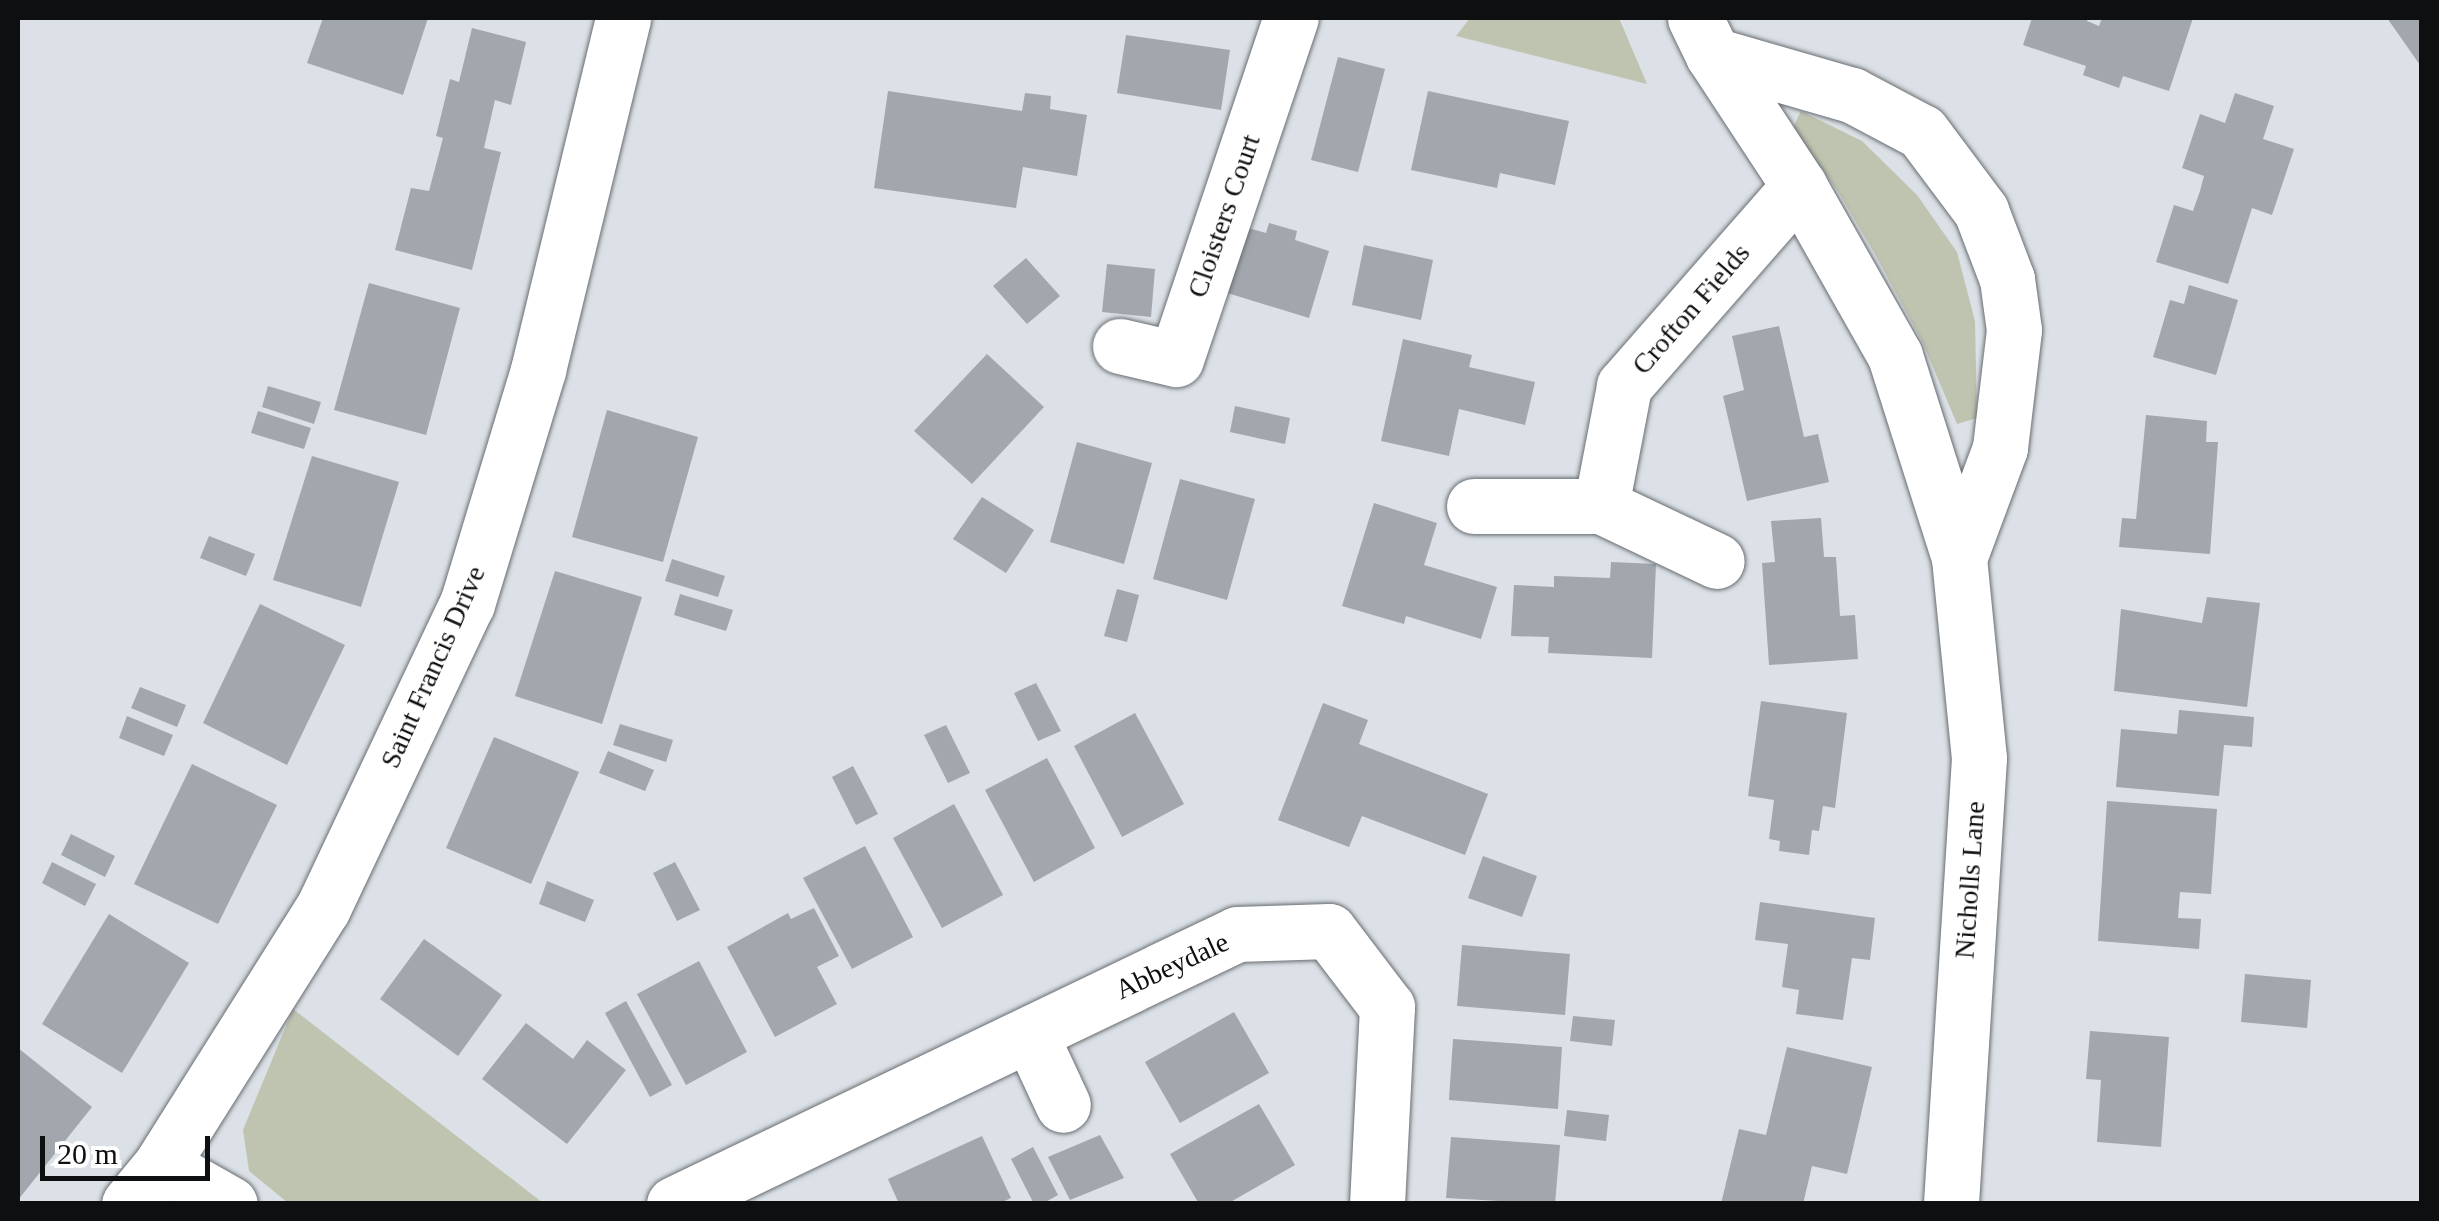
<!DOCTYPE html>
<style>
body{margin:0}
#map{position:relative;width:2439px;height:1221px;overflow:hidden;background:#dbe1e6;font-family:"Times New Roman",serif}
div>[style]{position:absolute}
.green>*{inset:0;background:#bfc4b0}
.building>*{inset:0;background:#a1a7ac}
.roads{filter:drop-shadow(0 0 2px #686d72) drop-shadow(0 0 2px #686d72)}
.minor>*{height:55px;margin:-27.5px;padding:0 27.5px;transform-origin:27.5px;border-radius:27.5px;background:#fff}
span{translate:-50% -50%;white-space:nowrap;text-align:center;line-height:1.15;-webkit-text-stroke:9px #fff;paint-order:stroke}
.street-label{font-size:28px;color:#0d0f11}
.frame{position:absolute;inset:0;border:20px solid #0d0f11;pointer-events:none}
.scale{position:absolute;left:40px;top:1136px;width:170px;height:45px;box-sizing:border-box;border:5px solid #0d0f11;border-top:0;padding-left:12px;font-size:30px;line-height:35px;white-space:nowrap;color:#0d0f11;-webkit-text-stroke:8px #fff;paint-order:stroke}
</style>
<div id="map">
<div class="green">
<div style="clip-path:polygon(1470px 18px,1619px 18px,1647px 84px,1456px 36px)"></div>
<div style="clip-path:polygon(1801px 111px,1862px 141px,1917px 195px,1957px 252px,1975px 321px,1977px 418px,1957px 424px,1922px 341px,1876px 256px,1839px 193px,1793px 128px)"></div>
<div style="clip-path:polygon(293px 1009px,543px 1203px,288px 1203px,249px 1171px,243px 1130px)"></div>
</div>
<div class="building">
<div style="clip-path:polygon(323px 18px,428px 18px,403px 95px,307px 63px)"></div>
<div style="clip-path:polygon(2032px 18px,2088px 18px,2087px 21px,2099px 26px,2102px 18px,2193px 18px,2169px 91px,2123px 76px,2119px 88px,2083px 75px,2086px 66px,2023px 45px)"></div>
<div style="clip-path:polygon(2387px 18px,2422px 18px,2422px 68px,2399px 35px)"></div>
<div style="clip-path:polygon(472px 28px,526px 42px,511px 105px,495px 100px,484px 148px,501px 152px,472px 270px,395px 250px,411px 188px,429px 191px,443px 138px,436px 136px,450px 79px,459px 82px)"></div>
<div style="clip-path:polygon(1126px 35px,1230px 50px,1221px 110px,1117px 93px)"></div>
<div style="clip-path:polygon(1338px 57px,1385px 69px,1358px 172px,1311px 160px)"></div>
<div style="clip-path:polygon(888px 91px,1022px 111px,1025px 93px,1051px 96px,1050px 109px,1087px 115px,1077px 176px,1023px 167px,1016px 208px,874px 188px)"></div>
<div style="clip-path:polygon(1428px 91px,1569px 121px,1555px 185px,1500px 173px,1497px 188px,1411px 170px)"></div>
<div style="clip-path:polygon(2235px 93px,2274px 106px,2263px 139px,2294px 149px,2272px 215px,2252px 208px,2228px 284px,2156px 262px,2174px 205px,2193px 211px,2200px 191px,2204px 176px,2182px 168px,2200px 114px,2225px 123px)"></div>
<div style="clip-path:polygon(1269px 223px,1297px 231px,1295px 240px,1329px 251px,1309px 318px,1221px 291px,1241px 226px,1266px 233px)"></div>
<div style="clip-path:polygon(1364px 245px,1433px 260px,1421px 320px,1352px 305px)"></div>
<div style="clip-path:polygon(1026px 258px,1060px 296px,1027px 324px,993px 286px)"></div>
<div style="clip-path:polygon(1107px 264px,1155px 269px,1151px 317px,1102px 312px)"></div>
<div style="clip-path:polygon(369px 283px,460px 308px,426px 435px,334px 410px)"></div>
<div style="clip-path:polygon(2189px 285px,2238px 300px,2216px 375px,2153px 357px,2170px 300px,2184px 304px)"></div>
<div style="clip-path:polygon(1779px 326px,1804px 437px,1818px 434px,1829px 482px,1747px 501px,1723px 396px,1744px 390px,1732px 336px)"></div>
<div style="clip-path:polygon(1403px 339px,1472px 355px,1469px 367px,1535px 382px,1525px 425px,1459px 409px,1449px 456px,1381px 441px)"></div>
<div style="clip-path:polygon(987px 354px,1044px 407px,972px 484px,914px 431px)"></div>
<div style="clip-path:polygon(268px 386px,321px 402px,314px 424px,262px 407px)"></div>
<div style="clip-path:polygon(1235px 406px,1290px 418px,1285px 444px,1230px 432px)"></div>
<div style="clip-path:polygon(607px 410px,698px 437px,663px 562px,572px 537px)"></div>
<div style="clip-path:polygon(258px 411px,311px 428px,304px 449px,251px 433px)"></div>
<div style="clip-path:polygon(2146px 415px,2207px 421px,2206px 442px,2218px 442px,2210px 554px,2119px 547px,2122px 518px,2136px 519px)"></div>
<div style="clip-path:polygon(1077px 442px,1152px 463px,1124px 564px,1050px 542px)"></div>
<div style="clip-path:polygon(312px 456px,399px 482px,361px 607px,273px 580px)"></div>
<div style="clip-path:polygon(1180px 479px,1255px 499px,1227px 600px,1153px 579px)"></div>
<div style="clip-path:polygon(982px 497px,1034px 530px,1006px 573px,953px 539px)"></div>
<div style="clip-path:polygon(1374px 503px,1437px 523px,1424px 565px,1497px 587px,1481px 639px,1406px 616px,1404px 624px,1342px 606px)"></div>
<div style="clip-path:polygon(1821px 518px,1824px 557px,1836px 557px,1840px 616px,1855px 615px,1858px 659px,1769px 665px,1762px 563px,1775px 562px,1771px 521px)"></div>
<div style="clip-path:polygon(209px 536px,255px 554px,246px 576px,200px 558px)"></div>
<div style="clip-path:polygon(672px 559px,725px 576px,718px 597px,665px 581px)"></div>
<div style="clip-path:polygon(1611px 562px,1656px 564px,1652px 658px,1548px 653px,1549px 637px,1511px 636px,1514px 585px,1554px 587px,1554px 576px,1610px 578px)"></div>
<div style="clip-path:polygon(555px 571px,642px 597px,602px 724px,515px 696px)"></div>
<div style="clip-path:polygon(1117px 589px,1139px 595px,1127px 642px,1104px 636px)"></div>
<div style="clip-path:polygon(680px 594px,733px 610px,726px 631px,674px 615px)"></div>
<div style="clip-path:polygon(2207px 597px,2260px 603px,2247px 707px,2114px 691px,2121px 609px,2202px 623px)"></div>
<div style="clip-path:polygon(260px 604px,345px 645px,287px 765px,203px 723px)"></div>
<div style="clip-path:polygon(1036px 683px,1061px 731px,1038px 741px,1014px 693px)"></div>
<div style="clip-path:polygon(140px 687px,186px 705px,177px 727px,131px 708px)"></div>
<div style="clip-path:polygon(1761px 701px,1847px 713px,1835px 808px,1823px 806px,1819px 831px,1812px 830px,1809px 855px,1779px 851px,1780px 841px,1769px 839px,1774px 800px,1748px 796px)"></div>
<div style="clip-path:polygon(1323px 703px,1368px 720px,1359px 744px,1488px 794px,1465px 855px,1362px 816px,1349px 847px,1278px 820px)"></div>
<div style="clip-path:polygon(2179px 710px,2254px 717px,2252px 747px,2224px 745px,2219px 796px,2116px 787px,2121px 729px,2177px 734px)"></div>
<div style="clip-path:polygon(1135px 713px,1184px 804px,1122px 837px,1074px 746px)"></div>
<div style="clip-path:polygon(127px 716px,173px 735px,164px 756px,119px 738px)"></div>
<div style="clip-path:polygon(620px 724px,673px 740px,666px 762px,613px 745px)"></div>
<div style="clip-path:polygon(946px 725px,970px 773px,948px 783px,924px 735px)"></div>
<div style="clip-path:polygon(494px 737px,579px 772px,531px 884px,446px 848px)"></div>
<div style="clip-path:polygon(608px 751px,654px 770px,645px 791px,599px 773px)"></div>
<div style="clip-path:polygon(1047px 758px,1095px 848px,1034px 882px,985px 790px)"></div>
<div style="clip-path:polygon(192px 764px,277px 805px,218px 924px,134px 884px)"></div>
<div style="clip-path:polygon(853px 766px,878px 814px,856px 825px,832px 777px)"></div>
<div style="clip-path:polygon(2107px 801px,2217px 809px,2211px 894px,2180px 892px,2178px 918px,2201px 919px,2199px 949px,2098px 941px)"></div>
<div style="clip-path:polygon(954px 804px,1003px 895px,942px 928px,893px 838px)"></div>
<div style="clip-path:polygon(71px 834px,115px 856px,105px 877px,61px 855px)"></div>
<div style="clip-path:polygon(865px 846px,913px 937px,852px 969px,803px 878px)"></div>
<div style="clip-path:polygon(1483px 856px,1537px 876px,1522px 917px,1468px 898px)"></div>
<div style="clip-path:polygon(52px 862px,96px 884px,85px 906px,42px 883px)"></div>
<div style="clip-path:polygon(675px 862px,700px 910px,677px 921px,653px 873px)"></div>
<div style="clip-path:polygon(547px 881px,594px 900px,585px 922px,539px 904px)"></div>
<div style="clip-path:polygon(1760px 902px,1875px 918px,1870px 960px,1852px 958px,1843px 1020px,1796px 1014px,1799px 990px,1782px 987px,1788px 944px,1755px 940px)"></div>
<div style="clip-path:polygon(814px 908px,839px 956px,817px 967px,837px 1004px,775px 1037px,727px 947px,788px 913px,791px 919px)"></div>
<div style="clip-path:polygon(109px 914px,189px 963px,122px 1073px,42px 1024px)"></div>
<div style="clip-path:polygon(424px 939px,502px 995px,458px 1056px,380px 999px)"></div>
<div style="clip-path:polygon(1462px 945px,1570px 954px,1565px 1015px,1457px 1006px)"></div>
<div style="clip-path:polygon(699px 961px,747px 1052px,686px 1085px,637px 994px)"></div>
<div style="clip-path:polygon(2245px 974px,2311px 980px,2307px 1028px,2241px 1022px)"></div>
<div style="clip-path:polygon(626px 1001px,672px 1085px,650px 1097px,605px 1013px)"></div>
<div style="clip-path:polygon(1234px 1012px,1269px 1073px,1180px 1123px,1145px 1062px)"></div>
<div style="clip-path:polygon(1573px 1016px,1615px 1020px,1612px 1046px,1570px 1041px)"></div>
<div style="clip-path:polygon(526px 1023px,573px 1059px,587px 1040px,626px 1070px,567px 1144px,482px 1079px)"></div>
<div style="clip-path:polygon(2090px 1031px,2169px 1037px,2161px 1147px,2097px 1142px,2101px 1080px,2086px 1079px)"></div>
<div style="clip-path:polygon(1453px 1039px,1562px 1047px,1558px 1109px,1449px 1100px)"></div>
<div style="clip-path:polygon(1787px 1047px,1872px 1067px,1847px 1174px,1812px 1166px,1803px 1204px,1721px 1204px,1739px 1129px,1766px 1135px)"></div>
<div style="clip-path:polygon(18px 1048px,92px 1107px,18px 1200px)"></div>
<div style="clip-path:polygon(1259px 1104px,1295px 1165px,1227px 1204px,1199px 1204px,1170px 1154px)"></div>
<div style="clip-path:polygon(1567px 1110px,1609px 1115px,1606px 1141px,1564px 1136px)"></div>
<div style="clip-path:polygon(1100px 1135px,1124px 1178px,1070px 1200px,1048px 1157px)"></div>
<div style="clip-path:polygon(982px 1136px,1011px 1198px,998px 1204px,899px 1204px,888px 1179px)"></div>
<div style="clip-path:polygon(1451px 1137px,1560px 1145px,1555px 1204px,1446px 1198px)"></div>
<div style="clip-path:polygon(1033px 1147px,1058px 1195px,1042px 1204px,1034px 1204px,1011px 1159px)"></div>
</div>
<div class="roads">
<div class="minor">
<div style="left:1695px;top:18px;width:41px;rotate:64.1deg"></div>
<div style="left:1713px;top:55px;width:157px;rotate:56.7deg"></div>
<div style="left:1799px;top:186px;width:195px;rotate:60.5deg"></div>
<div style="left:1895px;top:356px;width:212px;rotate:72.4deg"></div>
<div style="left:1959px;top:558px;width:201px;rotate:84.3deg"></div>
<div style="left:1979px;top:758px;width:447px;rotate:93.6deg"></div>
<div style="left:1713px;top:55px;width:145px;rotate:16.1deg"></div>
<div style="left:1852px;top:95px;width:79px;rotate:27.9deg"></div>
<div style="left:1922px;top:132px;width:99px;rotate:53.2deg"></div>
<div style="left:1981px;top:211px;width:73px;rotate:69.1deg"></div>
<div style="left:2007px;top:279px;width:51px;rotate:82.2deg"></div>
<div style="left:2014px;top:330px;width:119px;rotate:96.8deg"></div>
<div style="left:2000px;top:448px;width:117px;rotate:110.4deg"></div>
<div style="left:1120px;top:346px;width:57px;rotate:13.1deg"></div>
<div style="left:1176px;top:359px;width:360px;rotate:-71.4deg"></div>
<div style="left:1474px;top:506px;width:127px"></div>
<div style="left:1601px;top:506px;width:128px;rotate:25.4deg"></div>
<div style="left:1601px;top:506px;width:122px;rotate:-79.1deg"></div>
<div style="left:1624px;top:386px;width:266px;rotate:-48.8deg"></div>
<div style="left:1030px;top:1034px;width:78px;rotate:65.1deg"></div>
<div style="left:161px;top:1165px;width:79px;rotate:29.5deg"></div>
<div style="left:129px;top:1204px;width:50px;rotate:-50.6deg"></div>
<div style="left:161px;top:1165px;width:304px;rotate:-57.8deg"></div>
<div style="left:323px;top:908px;width:336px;rotate:-64.7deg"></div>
<div style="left:467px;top:604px;width:245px;rotate:-73.1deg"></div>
<div style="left:538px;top:370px;width:362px;rotate:-76.4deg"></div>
<div style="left:674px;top:1204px;width:624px;rotate:-25.62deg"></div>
<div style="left:1237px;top:934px;width:92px;rotate:-1.9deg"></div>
<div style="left:1329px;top:931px;width:96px;rotate:52.7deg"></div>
<div style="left:1387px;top:1007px;width:197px;rotate:92.9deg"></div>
</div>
</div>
<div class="street-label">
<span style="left:1224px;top:216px;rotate:-71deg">Cloisters Court</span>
<span style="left:1691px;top:309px;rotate:-49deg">Crofton Fields</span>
<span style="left:433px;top:667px;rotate:-66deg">Saint Francis Drive</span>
<span style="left:1970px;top:880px;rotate:-86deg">Nicholls Lane</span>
<span style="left:1172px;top:966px;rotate:-25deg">Abbeydale</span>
</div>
<div class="frame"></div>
<div class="scale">20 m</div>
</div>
